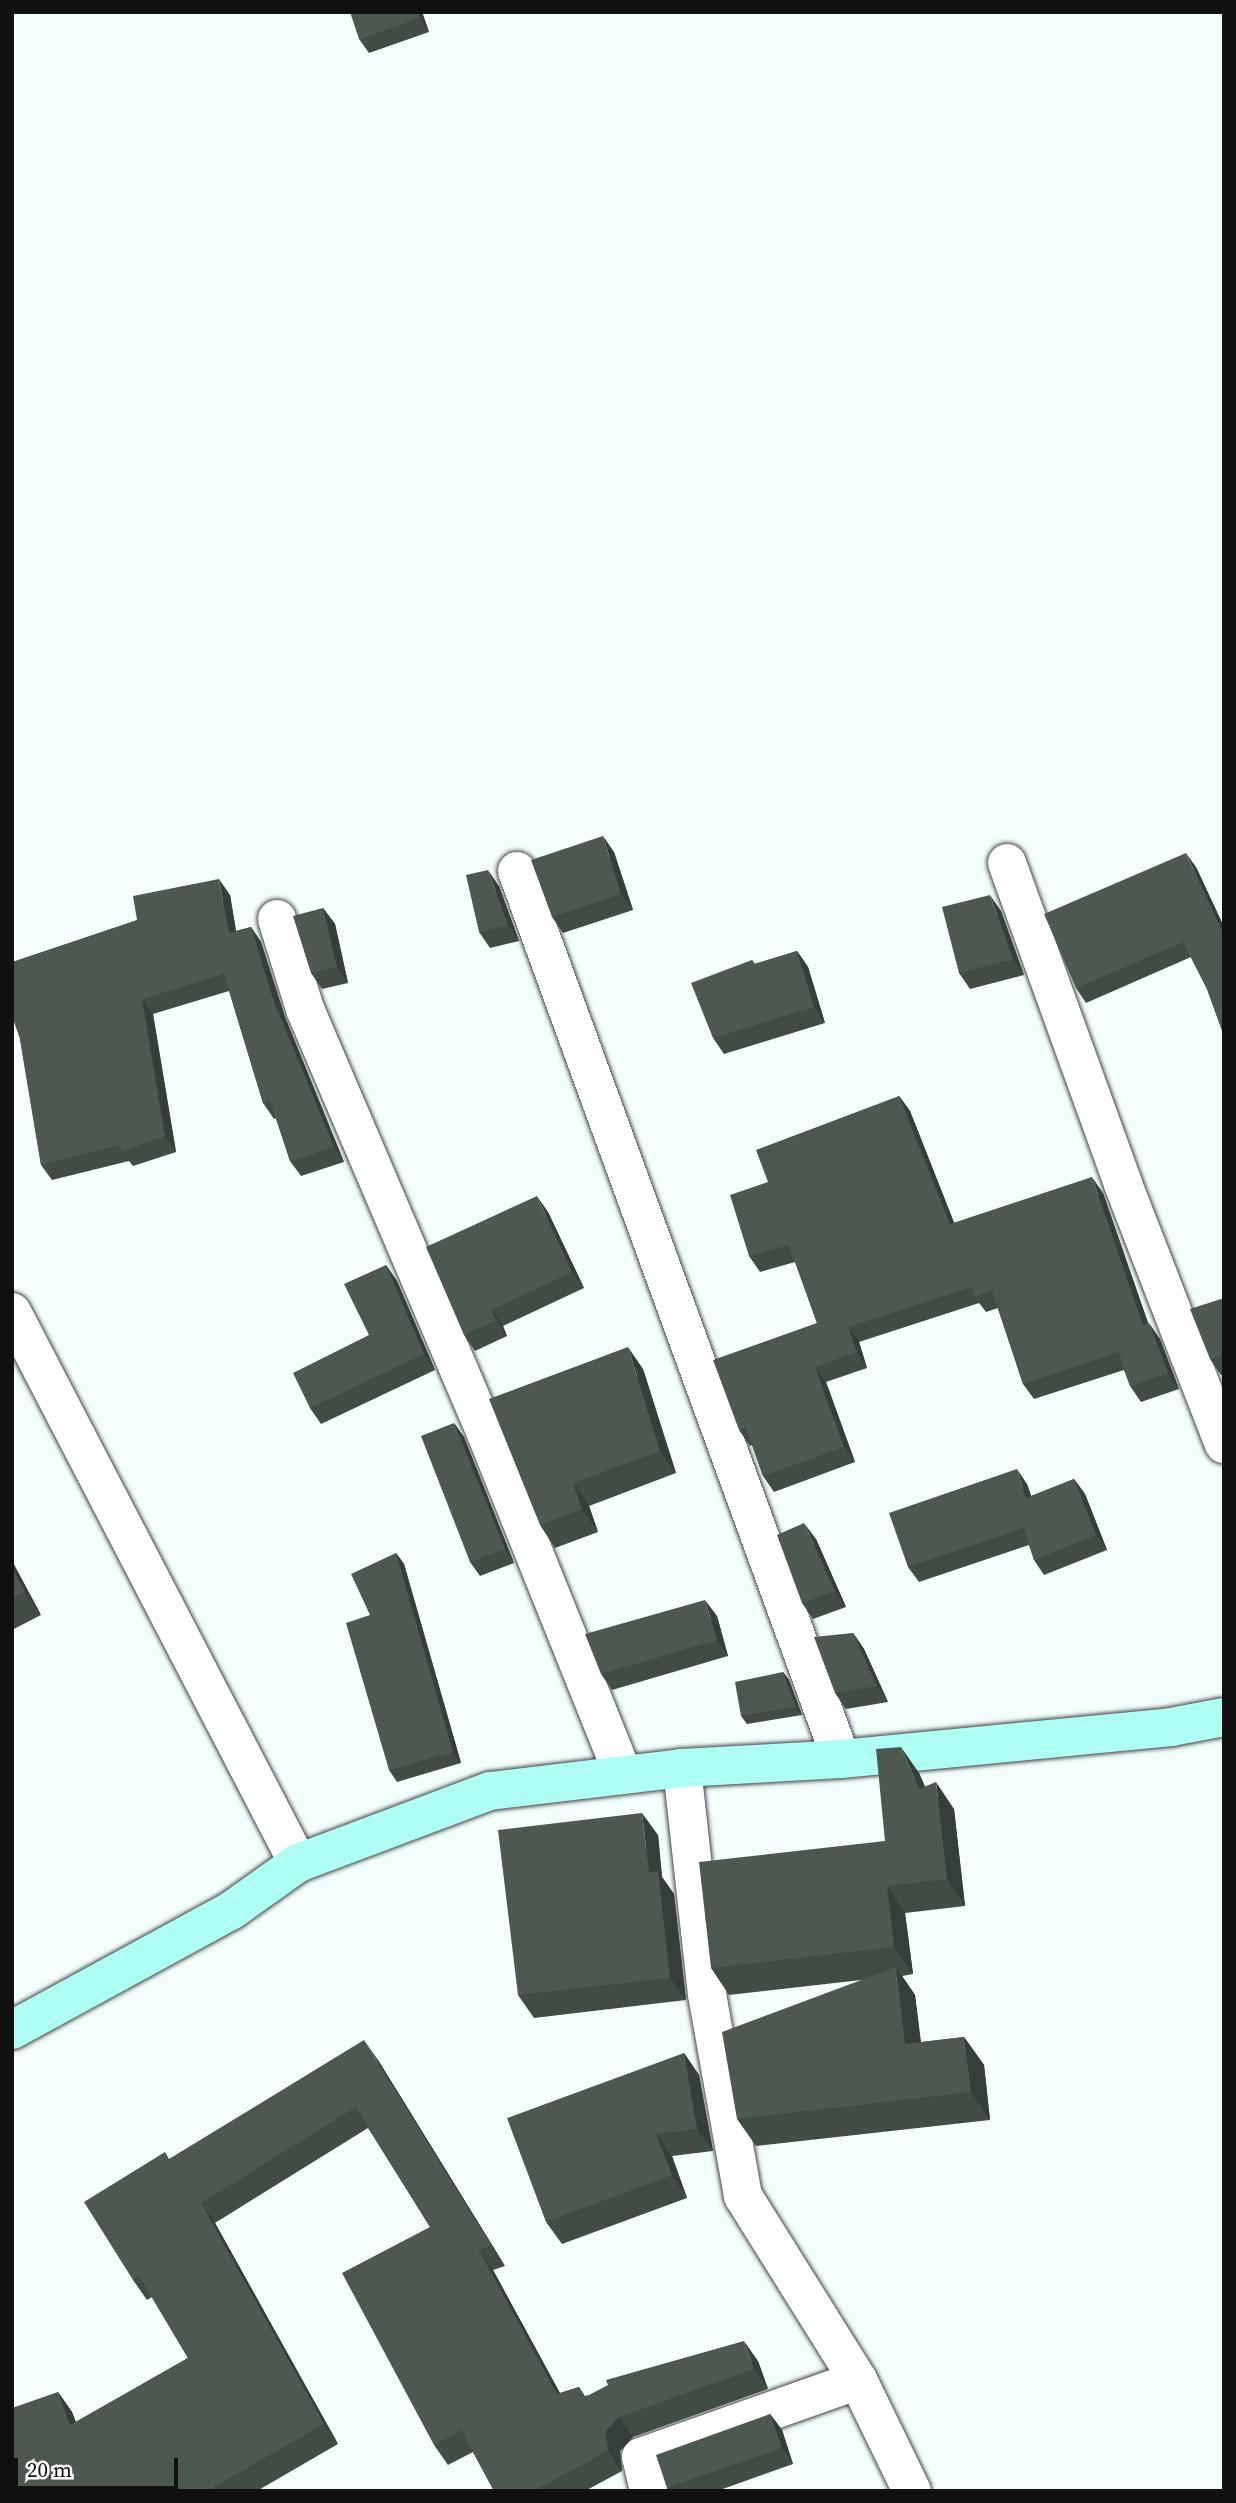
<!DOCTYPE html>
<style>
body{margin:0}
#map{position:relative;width:1236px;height:2503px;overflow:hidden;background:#f2fffc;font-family:"Source Serif 4",serif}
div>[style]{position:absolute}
.roads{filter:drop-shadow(0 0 2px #434343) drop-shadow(0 0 2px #434343)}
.street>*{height:38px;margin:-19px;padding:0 19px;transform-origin:19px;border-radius:19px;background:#fff}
.secondary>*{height:38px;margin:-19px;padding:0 19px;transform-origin:19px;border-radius:19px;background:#aefef3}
.wall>*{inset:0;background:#414c45}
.shaded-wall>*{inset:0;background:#353e38}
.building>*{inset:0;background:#4c5850}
span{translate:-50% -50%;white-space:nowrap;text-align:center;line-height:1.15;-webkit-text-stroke:7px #fff;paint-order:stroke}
.frame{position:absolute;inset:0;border:14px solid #101010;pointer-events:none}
.scale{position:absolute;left:14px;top:2458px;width:164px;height:32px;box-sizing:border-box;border:4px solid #101010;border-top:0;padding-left:9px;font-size:21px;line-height:24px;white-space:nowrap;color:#101010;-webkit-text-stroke:5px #fff;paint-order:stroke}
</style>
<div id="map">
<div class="roads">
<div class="street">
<div style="left:1007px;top:863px;width:341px;rotate:70.1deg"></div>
<div style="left:1123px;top:1184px;width:279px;rotate:68.8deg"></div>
<div style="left:517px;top:871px;width:945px;rotate:69.95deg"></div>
<div style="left:277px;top:919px;width:94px;rotate:72.7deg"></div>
<div style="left:305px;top:1009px;width:464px;rotate:66.9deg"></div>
<div style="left:487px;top:1436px;width:365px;rotate:68.1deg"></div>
<div style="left:12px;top:1312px;width:621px;rotate:62.57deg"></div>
<div style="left:682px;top:1768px;width:227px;rotate:83.7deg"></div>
<div style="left:707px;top:1994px;width:205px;rotate:79.9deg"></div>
<div style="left:743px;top:2196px;width:217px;rotate:58deg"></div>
<div style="left:858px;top:2380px;width:123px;rotate:64.1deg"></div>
<div style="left:649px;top:2491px;width:35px;rotate:-103deg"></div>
<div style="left:641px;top:2457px;width:230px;rotate:-19.5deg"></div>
</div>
<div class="secondary">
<div style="left:12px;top:2030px;width:251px;rotate:-28.6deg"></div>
<div style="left:232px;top:1910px;width:81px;rotate:-35.5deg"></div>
<div style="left:298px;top:1863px;width:205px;rotate:-20.6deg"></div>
<div style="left:490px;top:1791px;width:193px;rotate:-6.8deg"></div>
<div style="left:682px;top:1768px;width:159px;rotate:-3.2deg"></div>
<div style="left:841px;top:1759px;width:332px;rotate:-5.5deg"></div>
<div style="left:1171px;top:1727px;width:54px;rotate:-10.7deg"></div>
</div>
</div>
<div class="wall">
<div style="clip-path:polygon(422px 12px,429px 32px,369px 53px,359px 39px)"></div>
<div style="clip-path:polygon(614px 852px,633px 910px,563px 933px,552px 917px)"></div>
<div style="clip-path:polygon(1196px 867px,1224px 927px,1224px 1036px,1207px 989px,1191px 957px,1086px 1003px,1076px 988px)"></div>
<div style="clip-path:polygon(499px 886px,519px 941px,490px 948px,479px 932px)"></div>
<div style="clip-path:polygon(230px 895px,236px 931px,251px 927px,261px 942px,285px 1017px,344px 1162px,301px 1176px,290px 1161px,276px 1118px,274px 1119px,263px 1103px,229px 991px,153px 1014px,176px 1152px,133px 1166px,129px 1161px,52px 1180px,41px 1165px,20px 1039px)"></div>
<div style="clip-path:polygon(323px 908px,335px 924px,348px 983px,322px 989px,311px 973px)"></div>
<div style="clip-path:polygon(1001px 911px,1024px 975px,970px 989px,959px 973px)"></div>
<div style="clip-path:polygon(797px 951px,808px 967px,825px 1023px,724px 1054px,713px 1038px,752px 960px,755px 964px)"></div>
<div style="clip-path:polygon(899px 1096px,910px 1111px,954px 1223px,1103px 1193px,1148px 1323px,1160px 1339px,1179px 1389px,1141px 1402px,1130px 1386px,1124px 1370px,1034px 1399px,1023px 1384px,998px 1308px,986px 1312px,979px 1303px,859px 1342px,867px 1368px,826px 1382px,855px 1462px,774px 1492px,763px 1476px,752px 1445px,750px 1446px,739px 1430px,817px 1323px,795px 1262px,760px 1272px,749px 1256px,768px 1182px)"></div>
<div style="clip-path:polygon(548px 1212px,584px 1288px,503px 1326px,507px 1336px,475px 1351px,464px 1335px)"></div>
<div style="clip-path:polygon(386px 1265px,397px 1281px,435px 1370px,321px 1424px,310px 1408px,369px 1335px)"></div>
<div style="clip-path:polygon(1224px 1298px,1224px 1374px,1221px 1375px,1210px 1359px)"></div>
<div style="clip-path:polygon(643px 1369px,676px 1473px,589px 1506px,598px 1532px,555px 1548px,540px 1525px)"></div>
<div style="clip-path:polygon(454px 1423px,464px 1437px,514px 1563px,480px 1576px,470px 1562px)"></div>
<div style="clip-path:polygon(1074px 1479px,1085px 1494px,1107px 1550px,1044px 1575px,1034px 1560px,1029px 1545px,919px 1582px,908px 1567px,1027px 1484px,1031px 1496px)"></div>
<div style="clip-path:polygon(816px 1539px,846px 1607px,813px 1619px,802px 1603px)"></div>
<div style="clip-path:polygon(396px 1553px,404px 1564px,461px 1763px,397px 1782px,389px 1770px,370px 1615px)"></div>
<div style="clip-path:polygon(12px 1561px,41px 1615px,12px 1630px)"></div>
<div style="clip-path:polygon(717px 1616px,728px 1656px,612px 1690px,601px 1674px)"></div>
<div style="clip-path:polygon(853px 1633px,864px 1649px,888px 1702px,846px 1709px,835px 1693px)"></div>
<div style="clip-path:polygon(783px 1672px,789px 1680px,802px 1715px,747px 1724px,741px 1716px)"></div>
<div style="clip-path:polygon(919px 1773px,925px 1787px,954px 1809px,965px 1906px,905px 1913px,913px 1974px,902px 1976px,915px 1995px,921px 2042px,964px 2037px,984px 2065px,990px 2120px,756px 2146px,737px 2119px,861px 1980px,729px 1995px,711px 1968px,885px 1841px)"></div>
<div style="clip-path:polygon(658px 1835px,662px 1877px,674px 1894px,686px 2000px,534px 2018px,518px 1995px)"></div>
<div style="clip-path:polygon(684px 2053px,699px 2075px,713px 2151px,672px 2156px,687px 2198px,562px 2244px,546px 2222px)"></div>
<div style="clip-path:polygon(378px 2060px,505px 2266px,493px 2270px,560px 2393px,579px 2387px,585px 2396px,758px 2361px,768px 2389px,633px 2437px,620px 2451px,622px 2471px,585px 2491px,494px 2491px,473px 2452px,448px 2465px,434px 2445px,430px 2227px,368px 2128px,215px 2223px,338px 2444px,257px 2491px,12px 2491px,58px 2392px,72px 2412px,76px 2422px,188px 2358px,152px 2297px,147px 2300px,133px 2280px,169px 2159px)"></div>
<div style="clip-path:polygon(770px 2414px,782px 2430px,793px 2464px,717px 2491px,669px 2491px,667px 2488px)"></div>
</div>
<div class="shaded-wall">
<div style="clip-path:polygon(418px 12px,422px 12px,429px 32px,420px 18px)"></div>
<div style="clip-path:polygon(603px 836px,614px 852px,633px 910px,621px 894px)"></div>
<div style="clip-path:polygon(1186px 853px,1196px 867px,1224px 927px,1224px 935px)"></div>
<div style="clip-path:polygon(488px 870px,499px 886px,519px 941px,508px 925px)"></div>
<div style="clip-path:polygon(219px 879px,230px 895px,239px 948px,229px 933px)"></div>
<div style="clip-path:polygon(990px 895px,1001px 911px,1024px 975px,1013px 959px)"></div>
<div style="clip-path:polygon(323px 908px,335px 924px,348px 983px,337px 967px)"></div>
<div style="clip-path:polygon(251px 927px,261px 942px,285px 1017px,344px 1162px,334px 1147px,274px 1002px)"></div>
<div style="clip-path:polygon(797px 951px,808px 967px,825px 1023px,814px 1007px)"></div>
<div style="clip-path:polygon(142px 999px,153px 1014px,176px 1152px,165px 1136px)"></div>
<div style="clip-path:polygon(899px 1096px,910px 1111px,961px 1240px,950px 1224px)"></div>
<div style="clip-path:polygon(1092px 1177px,1103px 1193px,1154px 1340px,1143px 1325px)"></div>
<div style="clip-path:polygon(537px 1196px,548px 1212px,584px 1288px,572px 1272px)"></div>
<div style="clip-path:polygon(386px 1265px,397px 1281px,435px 1370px,424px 1354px)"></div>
<div style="clip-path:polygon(491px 1310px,503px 1326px,507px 1336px,496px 1320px)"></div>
<div style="clip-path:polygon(1149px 1323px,1160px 1339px,1179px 1389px,1168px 1373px)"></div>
<div style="clip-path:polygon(848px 1327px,859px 1342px,867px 1368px,857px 1352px)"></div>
<div style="clip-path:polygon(628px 1347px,643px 1369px,676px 1473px,660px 1451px)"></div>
<div style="clip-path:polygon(815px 1367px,826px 1382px,855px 1462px,844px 1447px)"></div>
<div style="clip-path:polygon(454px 1423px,464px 1437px,514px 1563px,505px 1549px)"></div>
<div style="clip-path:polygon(1017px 1469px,1027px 1484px,1037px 1513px,1026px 1498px)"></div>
<div style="clip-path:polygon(1074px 1479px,1085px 1494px,1107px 1550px,1096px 1535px)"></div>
<div style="clip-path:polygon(573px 1483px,589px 1506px,598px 1532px,582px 1509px)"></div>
<div style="clip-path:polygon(804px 1523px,816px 1539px,846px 1607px,835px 1591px)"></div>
<div style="clip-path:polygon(396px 1553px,404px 1564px,461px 1763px,453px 1752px)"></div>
<div style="clip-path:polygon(12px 1561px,41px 1615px,25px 1592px,12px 1568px)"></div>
<div style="clip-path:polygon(705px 1600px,717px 1616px,728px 1656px,717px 1640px)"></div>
<div style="clip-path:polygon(853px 1633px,864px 1649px,888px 1702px,877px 1686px)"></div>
<div style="clip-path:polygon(783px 1672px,789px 1680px,802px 1715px,796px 1707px)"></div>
<div style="clip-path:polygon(901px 1747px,919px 1773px,938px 1816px,919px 1789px)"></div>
<div style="clip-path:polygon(936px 1782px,954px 1809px,965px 1906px,947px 1879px)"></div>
<div style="clip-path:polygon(642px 1813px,658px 1835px,662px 1877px,674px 1894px,686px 2000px,670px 1978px,649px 1872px)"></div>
<div style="clip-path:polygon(887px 1886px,905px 1913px,913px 1974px,894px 1947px)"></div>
<div style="clip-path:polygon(896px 1967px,915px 1995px,924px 2071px,905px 2044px)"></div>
<div style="clip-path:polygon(964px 2037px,984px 2065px,990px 2120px,971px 2092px)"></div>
<div style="clip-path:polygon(364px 2040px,378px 2060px,505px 2266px,491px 2245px)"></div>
<div style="clip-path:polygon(684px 2053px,699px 2075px,713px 2151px,697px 2129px)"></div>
<div style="clip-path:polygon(656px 2134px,672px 2156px,687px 2198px,672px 2175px)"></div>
<div style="clip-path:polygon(201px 2203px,215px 2223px,338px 2444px,324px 2424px)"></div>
<div style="clip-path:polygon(479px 2250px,493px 2270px,571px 2414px,557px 2394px)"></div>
<div style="clip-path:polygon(744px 2341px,758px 2361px,768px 2389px,754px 2369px)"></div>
<div style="clip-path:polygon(58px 2392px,72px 2412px,84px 2445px,70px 2425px)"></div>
<div style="clip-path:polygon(770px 2414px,782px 2430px,793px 2464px,782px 2448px)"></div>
<div style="clip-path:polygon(619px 2417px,633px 2437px,620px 2451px,622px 2471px,608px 2451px,606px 2431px)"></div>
</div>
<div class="building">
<div style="clip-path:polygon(350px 12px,418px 12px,420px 18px,359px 39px)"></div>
<div style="clip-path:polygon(603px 836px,621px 894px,552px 917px,531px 860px)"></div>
<div style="clip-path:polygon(1186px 853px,1224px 935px,1224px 1036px,1207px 989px,1183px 942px,1076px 988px,1044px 914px)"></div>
<div style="clip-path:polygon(488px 870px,508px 925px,479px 932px,466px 875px)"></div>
<div style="clip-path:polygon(219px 879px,229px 933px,251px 927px,274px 1002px,334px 1147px,290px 1161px,270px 1101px,263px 1103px,224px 974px,142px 999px,165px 1136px,122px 1151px,120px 1145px,41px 1165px,20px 1039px,12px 1016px,12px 962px,137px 920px,133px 896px)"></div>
<div style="clip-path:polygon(990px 895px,1013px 959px,959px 973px,942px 907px)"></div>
<div style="clip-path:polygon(323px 908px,337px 967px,311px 973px,293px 916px)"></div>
<div style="clip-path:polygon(797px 951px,814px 1007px,713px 1038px,691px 983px,752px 960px,754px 964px)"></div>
<div style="clip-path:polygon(899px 1096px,950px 1224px,1092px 1177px,1143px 1325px,1149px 1323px,1168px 1373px,1130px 1386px,1119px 1352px,1023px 1384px,992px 1291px,975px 1297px,972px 1287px,848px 1327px,857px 1352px,815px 1367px,844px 1447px,763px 1476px,746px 1428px,739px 1430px,713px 1360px,817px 1323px,789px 1245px,749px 1256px,730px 1195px,768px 1182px,756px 1150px)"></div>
<div style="clip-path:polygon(537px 1196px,572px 1272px,491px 1310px,496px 1320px,464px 1335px,426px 1247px)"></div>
<div style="clip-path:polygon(386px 1265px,424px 1354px,310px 1408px,293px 1373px,369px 1335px,344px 1284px)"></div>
<div style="clip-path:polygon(1224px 1298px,1224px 1355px,1210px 1359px,1190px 1309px)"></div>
<div style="clip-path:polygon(628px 1347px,660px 1451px,573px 1483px,582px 1509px,540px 1525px,489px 1399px)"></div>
<div style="clip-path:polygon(454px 1423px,505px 1549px,470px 1562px,421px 1436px)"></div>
<div style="clip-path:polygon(1017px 1469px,1026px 1498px,1074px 1479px,1096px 1535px,1034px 1560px,1024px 1528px,908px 1567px,889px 1513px)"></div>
<div style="clip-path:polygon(804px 1523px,835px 1591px,802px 1603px,777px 1535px)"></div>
<div style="clip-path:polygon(396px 1553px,453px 1752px,389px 1770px,346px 1623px,370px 1615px,351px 1574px)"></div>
<div style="clip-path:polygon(12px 1568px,25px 1592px,12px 1599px)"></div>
<div style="clip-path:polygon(705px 1600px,717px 1640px,601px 1674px,585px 1634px)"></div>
<div style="clip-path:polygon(853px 1633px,877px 1686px,835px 1693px,814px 1637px)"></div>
<div style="clip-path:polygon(783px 1672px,796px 1707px,741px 1716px,735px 1682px)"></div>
<div style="clip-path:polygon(901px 1747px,919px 1789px,936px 1782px,947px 1879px,887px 1886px,894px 1947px,711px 1968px,699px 1862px,885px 1841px,876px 1749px)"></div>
<div style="clip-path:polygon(642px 1813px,649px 1872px,658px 1871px,670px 1978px,518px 1995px,498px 1830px)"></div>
<div style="clip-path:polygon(896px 1967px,905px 2044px,964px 2037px,971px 2092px,737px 2119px,722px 2032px)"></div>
<div style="clip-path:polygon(364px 2040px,491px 2245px,479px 2250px,557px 2394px,579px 2387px,585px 2397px,608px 2385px,606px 2380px,744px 2341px,754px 2369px,619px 2417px,606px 2431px,608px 2451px,533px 2491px,494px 2491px,461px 2430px,434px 2445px,342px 2273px,430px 2227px,356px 2107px,201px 2203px,324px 2424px,207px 2491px,12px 2491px,12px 2408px,58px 2392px,70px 2425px,188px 2358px,139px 2276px,133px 2280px,84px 2202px,165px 2152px,169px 2159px)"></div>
<div style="clip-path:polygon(684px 2053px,697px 2129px,656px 2134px,672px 2175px,546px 2222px,507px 2118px)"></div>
<div style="clip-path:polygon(770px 2414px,782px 2448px,667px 2488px,656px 2455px)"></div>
</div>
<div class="frame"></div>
<div class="scale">20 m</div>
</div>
